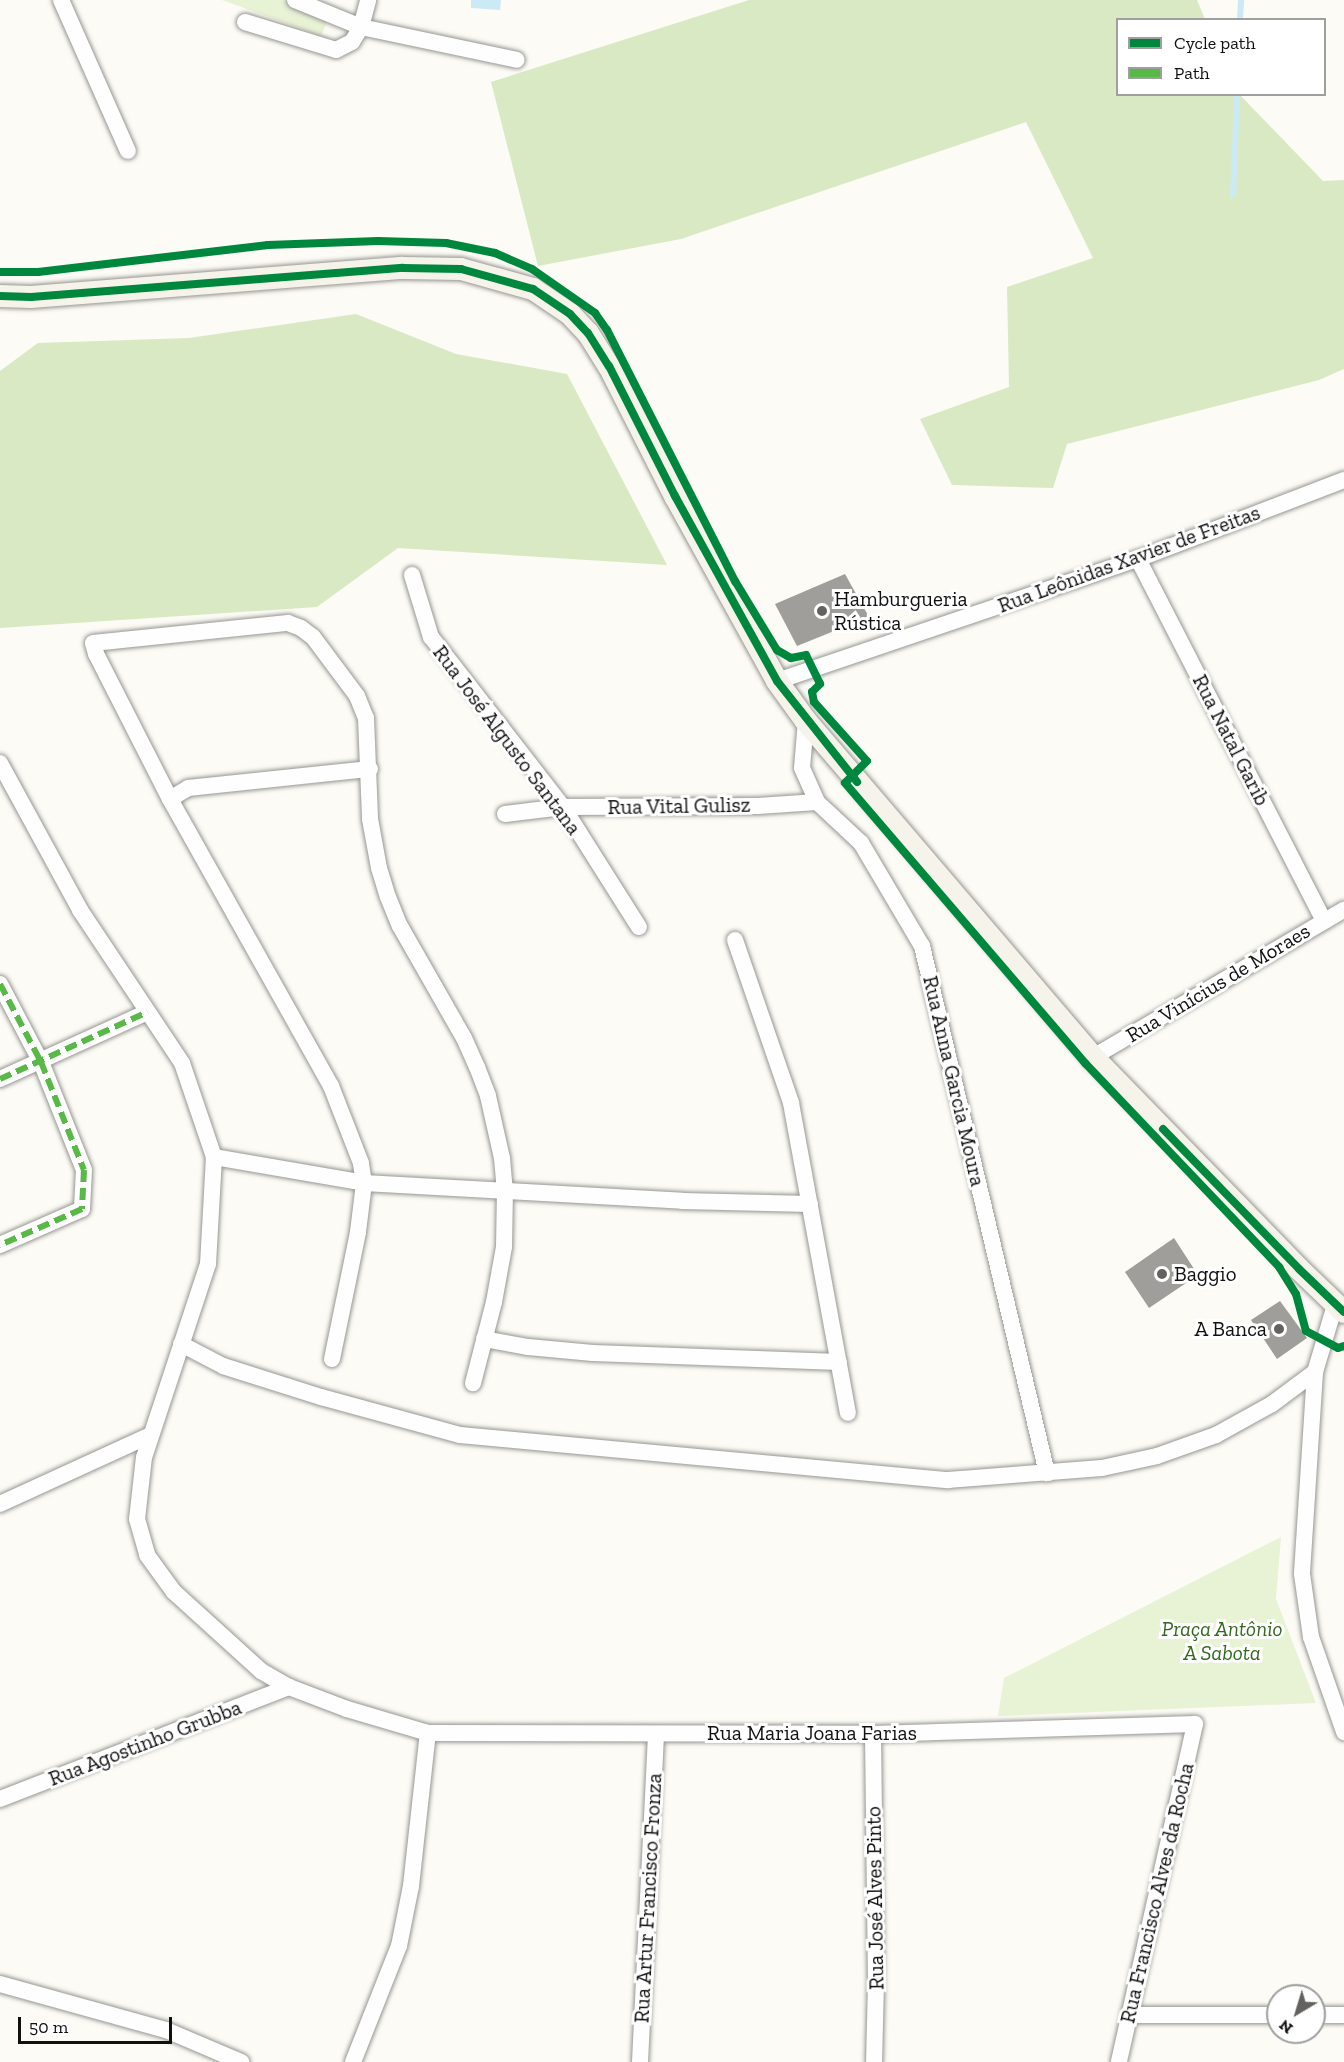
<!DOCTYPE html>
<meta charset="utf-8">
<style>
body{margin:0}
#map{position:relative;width:1344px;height:2062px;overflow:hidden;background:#fcfbf5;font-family:"Zilla Slab",serif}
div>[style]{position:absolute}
.green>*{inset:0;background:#e8f2d5}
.forest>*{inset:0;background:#d9e9c3}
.water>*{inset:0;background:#cceaf6}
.stream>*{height:6px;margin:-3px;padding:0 3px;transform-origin:3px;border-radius:3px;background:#cceaf6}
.building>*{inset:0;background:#a09e9a}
.roads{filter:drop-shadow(0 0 2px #969693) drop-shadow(0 0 2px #969693)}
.minor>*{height:16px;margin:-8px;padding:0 8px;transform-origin:8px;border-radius:8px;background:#fffefe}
.secondary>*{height:22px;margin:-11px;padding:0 11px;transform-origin:11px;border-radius:11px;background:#f6f3eb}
.quiet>*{height:6px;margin-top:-3px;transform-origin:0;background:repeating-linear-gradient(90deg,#58b947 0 12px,transparent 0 18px)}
.cycleway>*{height:8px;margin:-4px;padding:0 4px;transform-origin:4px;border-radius:4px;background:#00873e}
.dots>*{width:16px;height:16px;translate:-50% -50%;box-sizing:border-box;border:3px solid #fff;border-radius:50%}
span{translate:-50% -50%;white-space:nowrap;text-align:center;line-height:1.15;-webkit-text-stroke:6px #fff;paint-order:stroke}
.street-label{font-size:21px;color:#101010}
.poi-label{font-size:21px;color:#101010}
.left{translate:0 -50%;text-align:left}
.right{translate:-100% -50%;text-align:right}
.park-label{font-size:21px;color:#33691f;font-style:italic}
.legend{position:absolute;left:1116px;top:18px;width:210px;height:78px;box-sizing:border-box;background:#fff;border:2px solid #9f9f9f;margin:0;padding:8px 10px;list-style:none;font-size:18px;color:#101010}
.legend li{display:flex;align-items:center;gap:12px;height:30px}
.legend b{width:30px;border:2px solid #9f9f9f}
.north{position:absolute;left:1266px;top:1984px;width:60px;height:60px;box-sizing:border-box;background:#fff;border:2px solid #9f9f9f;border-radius:50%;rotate:218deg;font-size:16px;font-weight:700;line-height:24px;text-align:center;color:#101010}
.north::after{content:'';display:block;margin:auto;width:21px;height:27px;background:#636260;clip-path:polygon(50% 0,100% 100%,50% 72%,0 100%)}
.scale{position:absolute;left:18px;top:2017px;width:154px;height:27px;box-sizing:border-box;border:3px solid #101010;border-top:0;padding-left:8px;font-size:18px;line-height:21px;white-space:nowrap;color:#101010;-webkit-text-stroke:4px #fff;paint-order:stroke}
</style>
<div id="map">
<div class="green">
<div style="clip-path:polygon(222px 0,282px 0,329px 17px,321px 36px)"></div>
<div style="clip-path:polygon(1281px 1537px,1276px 1599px,1316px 1703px,998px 1716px,1004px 1678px)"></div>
</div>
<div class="forest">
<div style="clip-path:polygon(749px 0,1197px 0,1205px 19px,1118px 20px,1118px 94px,1240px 95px,1323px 181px,1344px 180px,1344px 369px,1319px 380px,1067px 444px,1053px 488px,952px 485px,920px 419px,1009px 387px,1007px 287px,1093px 258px,1026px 122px,681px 239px,538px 266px,491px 82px)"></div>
<div style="clip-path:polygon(356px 314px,456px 354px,567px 374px,667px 565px,398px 548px,317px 607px,0 628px,0 371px,38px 343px,189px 338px)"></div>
</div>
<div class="water">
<div style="clip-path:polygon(471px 0,501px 0,500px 10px,471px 8px)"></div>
</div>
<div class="stream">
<div style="left:1240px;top:20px;width:20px;rotate:-87deg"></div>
<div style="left:1233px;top:195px;width:101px;rotate:-87.7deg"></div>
</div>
<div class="building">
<div style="clip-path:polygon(845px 574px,869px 617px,797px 646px,775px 604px)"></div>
<div style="clip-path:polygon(1174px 1238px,1198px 1275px,1149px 1308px,1125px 1272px)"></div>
<div style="clip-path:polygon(1280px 1301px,1307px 1338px,1277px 1359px,1251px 1320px)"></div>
</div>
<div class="roads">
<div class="minor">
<div style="left:61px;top:0;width:165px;rotate:66.1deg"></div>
<div style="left:295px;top:0;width:71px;rotate:22.2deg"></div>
<div style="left:361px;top:27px;width:159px;rotate:11.9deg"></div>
<div style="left:245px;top:22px;width:95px;rotate:17.1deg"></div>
<div style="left:336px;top:50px;width:18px;rotate:-27deg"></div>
<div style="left:352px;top:42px;width:17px;rotate:-59deg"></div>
<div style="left:361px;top:27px;width:28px;rotate:-75deg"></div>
<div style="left:1138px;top:559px;width:407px;rotate:62.8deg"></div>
<div style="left:412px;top:575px;width:65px;rotate:73deg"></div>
<div style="left:431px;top:637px;width:215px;rotate:52.2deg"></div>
<div style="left:563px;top:807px;width:142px;rotate:57.7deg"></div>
<div style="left:777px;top:681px;width:381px;rotate:-18.7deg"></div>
<div style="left:1138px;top:559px;width:221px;rotate:-21deg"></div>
<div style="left:806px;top:721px;width:47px;rotate:94.9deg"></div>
<div style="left:802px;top:768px;width:37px;rotate:66deg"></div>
<div style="left:817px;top:802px;width:60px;rotate:43deg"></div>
<div style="left:861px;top:843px;width:120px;rotate:59.4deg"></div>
<div style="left:922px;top:946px;width:542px;rotate:76.66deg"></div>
<div style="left:0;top:763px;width:167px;rotate:61.4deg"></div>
<div style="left:80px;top:910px;width:184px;rotate:56.3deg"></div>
<div style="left:182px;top:1063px;width:99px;rotate:71.2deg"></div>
<div style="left:214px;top:1157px;width:107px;rotate:93.2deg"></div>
<div style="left:208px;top:1264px;width:203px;rotate:108.3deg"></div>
<div style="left:144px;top:1457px;width:62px;rotate:96.4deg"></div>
<div style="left:137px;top:1519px;width:37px;rotate:74deg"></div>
<div style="left:147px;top:1555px;width:46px;rotate:53.9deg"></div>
<div style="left:174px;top:1592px;width:118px;rotate:42.2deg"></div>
<div style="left:261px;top:1671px;width:32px;rotate:30deg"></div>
<div style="left:289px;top:1687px;width:62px;rotate:20.8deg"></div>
<div style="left:347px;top:1709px;width:84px;rotate:16.5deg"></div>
<div style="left:428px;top:1733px;width:445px;rotate:0.1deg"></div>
<div style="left:873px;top:1734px;width:322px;rotate:-1.8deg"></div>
<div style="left:1195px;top:1724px;width:346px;rotate:102.7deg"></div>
<div style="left:170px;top:799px;width:21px;rotate:-31deg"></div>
<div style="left:188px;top:788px;width:183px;rotate:-6deg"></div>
<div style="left:505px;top:814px;width:58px;rotate:-6.9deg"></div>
<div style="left:563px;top:807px;width:195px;rotate:-0.3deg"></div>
<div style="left:758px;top:806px;width:59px;rotate:-3.9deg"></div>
<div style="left:735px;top:940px;width:172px;rotate:71deg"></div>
<div style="left:791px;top:1103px;width:315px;rotate:79.6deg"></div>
<div style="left:0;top:984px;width:88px;rotate:62.3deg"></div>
<div style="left:41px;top:1062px;width:116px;rotate:68.3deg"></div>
<div style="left:84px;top:1170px;width:39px;rotate:93deg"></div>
<div style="left:82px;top:1209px;width:90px;rotate:156.3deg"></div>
<div style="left:1093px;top:1057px;width:291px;rotate:-30.4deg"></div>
<div style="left:0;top:1079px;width:162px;rotate:-24.4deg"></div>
<div style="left:214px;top:1157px;width:152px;rotate:9.8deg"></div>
<div style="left:364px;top:1183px;width:319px;rotate:3.2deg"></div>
<div style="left:682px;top:1201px;width:128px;rotate:1.3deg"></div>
<div style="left:1335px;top:1305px;width:70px;rotate:106.6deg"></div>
<div style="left:1315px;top:1372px;width:202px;rotate:93.7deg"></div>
<div style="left:1302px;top:1574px;width:64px;rotate:81.9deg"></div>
<div style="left:1311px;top:1637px;width:101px;rotate:70.8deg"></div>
<div style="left:484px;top:1339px;width:45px;rotate:10.3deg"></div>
<div style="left:528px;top:1347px;width:65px;rotate:5.3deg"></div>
<div style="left:593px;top:1353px;width:246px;rotate:2.1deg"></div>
<div style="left:181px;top:1344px;width:47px;rotate:27.6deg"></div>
<div style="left:223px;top:1366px;width:103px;rotate:17.6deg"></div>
<div style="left:321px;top:1397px;width:144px;rotate:15.3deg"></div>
<div style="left:460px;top:1435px;width:490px;rotate:5.3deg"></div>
<div style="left:948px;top:1480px;width:154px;rotate:-4.5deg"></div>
<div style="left:1102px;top:1468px;width:56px;rotate:-12.3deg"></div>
<div style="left:1157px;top:1456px;width:63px;rotate:-19.6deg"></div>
<div style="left:1216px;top:1435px;width:64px;rotate:-29deg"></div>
<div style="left:1272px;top:1404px;width:54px;rotate:-36.7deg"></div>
<div style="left:332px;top:1359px;width:130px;rotate:-78.4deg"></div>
<div style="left:358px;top:1232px;width:49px;rotate:-83deg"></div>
<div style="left:364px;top:1183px;width:20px;rotate:-99deg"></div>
<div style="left:361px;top:1163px;width:83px;rotate:-111.3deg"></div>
<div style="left:331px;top:1086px;width:329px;rotate:-119.3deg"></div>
<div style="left:170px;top:799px;width:163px;rotate:-117deg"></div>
<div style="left:96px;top:654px;width:11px;rotate:-105deg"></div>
<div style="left:93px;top:643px;width:196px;rotate:-5.9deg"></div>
<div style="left:288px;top:623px;width:14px;rotate:21deg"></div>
<div style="left:301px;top:628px;width:15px;rotate:37deg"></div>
<div style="left:313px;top:637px;width:74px;rotate:53.3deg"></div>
<div style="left:357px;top:696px;width:24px;rotate:68deg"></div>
<div style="left:366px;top:718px;width:101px;rotate:87.7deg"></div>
<div style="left:370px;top:819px;width:50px;rotate:79.6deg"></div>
<div style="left:379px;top:868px;width:30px;rotate:73deg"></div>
<div style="left:388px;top:897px;width:31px;rotate:68deg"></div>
<div style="left:400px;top:926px;width:129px;rotate:60.3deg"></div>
<div style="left:464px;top:1038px;width:32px;rotate:66deg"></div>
<div style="left:477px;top:1067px;width:31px;rotate:69deg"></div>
<div style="left:488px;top:1096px;width:64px;rotate:77.3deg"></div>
<div style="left:502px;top:1158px;width:32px;rotate:85deg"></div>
<div style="left:505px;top:1190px;width:57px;rotate:91deg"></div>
<div style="left:504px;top:1247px;width:56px;rotate:100.3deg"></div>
<div style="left:494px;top:1302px;width:84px;rotate:104.5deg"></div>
<div style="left:0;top:1504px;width:166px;rotate:-24.6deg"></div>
<div style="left:873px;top:1734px;width:248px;rotate:89.3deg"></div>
<div style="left:876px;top:1982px;width:80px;rotate:91.4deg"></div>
<div style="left:0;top:1799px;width:310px;rotate:-21.2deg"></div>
<div style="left:0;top:1984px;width:172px;rotate:15.5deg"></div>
<div style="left:166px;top:2030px;width:82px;rotate:23.1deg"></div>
<div style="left:1129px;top:2015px;width:149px"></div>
<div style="left:1314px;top:2015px;width:30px"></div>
<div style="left:353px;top:2062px;width:125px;rotate:-68.4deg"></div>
<div style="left:399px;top:1946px;width:61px;rotate:-78.7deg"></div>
<div style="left:411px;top:1886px;width:154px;rotate:-83.7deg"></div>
<div style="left:640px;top:2062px;width:328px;rotate:-87.2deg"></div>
</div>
<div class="secondary">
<div style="left:0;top:296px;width:31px;rotate:2deg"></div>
<div style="left:31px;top:297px;width:373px;rotate:-4.5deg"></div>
<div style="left:403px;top:268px;width:58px;rotate:1deg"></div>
<div style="left:461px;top:269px;width:75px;rotate:15.5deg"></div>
<div style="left:533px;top:289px;width:45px;rotate:34deg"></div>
<div style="left:570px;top:314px;width:26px;rotate:47deg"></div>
<div style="left:588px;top:333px;width:39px;rotate:58deg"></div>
<div style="left:609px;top:366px;width:146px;rotate:63.1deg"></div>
<div style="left:675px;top:496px;width:211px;rotate:61.1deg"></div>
<div style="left:777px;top:681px;width:49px;rotate:54.1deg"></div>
<div style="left:806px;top:721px;width:442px;rotate:49.5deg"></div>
<div style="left:1093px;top:1057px;width:296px;rotate:45.8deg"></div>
<div style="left:1299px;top:1269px;width:62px;rotate:43.7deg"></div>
</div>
</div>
<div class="quiet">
<div style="left:0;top:984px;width:88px;rotate:62.3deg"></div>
<div style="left:41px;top:1062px;width:116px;rotate:68.3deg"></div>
<div style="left:84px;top:1170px;width:39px;rotate:93deg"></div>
<div style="left:82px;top:1209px;width:90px;rotate:156.3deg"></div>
<div style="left:0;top:1079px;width:162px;rotate:-24.4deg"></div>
</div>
<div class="cycleway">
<div style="left:0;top:272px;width:38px"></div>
<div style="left:38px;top:272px;width:232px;rotate:-6.7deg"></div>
<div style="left:268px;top:245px;width:110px;rotate:-2.1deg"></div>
<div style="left:378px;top:241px;width:68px;rotate:1.7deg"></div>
<div style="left:446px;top:243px;width:50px;rotate:11.5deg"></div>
<div style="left:495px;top:253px;width:40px;rotate:23.4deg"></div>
<div style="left:532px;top:269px;width:77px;rotate:34.9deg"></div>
<div style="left:595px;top:313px;width:21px;rotate:55deg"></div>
<div style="left:607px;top:330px;width:282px;rotate:63deg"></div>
<div style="left:735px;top:581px;width:81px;rotate:58.7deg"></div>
<div style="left:777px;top:650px;width:16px;rotate:30deg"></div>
<div style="left:791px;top:658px;width:15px;rotate:-11deg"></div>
<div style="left:806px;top:655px;width:32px;rotate:64deg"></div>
<div style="left:820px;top:684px;width:11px;rotate:135deg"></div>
<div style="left:812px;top:692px;width:10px;rotate:79deg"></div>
<div style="left:814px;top:702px;width:79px;rotate:48.1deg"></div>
<div style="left:867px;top:761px;width:31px;rotate:135deg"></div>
<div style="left:845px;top:783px;width:369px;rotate:49.4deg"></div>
<div style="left:1085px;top:1063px;width:282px;rotate:46.4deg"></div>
<div style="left:1279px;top:1267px;width:32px;rotate:58deg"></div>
<div style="left:1296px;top:1294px;width:38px;rotate:75deg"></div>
<div style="left:1306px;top:1331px;width:36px;rotate:28deg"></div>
<div style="left:1338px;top:1348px;width:6px;rotate:-18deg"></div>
<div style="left:0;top:296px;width:31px;rotate:2deg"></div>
<div style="left:31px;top:297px;width:373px;rotate:-4.5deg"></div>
<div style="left:403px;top:268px;width:58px;rotate:1deg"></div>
<div style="left:461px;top:269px;width:75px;rotate:15.5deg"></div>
<div style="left:533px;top:289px;width:45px;rotate:34deg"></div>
<div style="left:570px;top:314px;width:26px;rotate:47deg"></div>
<div style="left:588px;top:333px;width:39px;rotate:58deg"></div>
<div style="left:609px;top:366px;width:146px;rotate:63.1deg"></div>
<div style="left:675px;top:496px;width:211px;rotate:61.1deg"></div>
<div style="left:777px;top:681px;width:129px;rotate:51.6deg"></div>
<div style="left:1163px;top:1129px;width:195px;rotate:45.8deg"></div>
<div style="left:1299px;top:1269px;width:62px;rotate:43.7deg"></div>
</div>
<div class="dots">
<div style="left:822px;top:611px;background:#636260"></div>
<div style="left:1162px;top:1274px;background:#636260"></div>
<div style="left:1279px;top:1329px;background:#636260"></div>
</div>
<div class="street-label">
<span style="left:1129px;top:559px;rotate:-20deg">Rua Leônidas Xavier de Freitas</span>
<span style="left:507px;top:740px;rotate:53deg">Rua José Algusto Santana</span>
<span style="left:1231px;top:740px;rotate:63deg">Rua Natal Garib</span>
<span style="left:679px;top:806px;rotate:-1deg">Rua Vital Gulisz</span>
<span style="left:1218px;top:983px;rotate:-31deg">Rua Vinícius de Moraes</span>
<span style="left:954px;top:1081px;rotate:77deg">Rua Anna Garcia Moura</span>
<span style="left:812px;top:1733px">Rua Maria Joana Farias</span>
<span style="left:145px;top:1743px;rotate:-21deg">Rua Agostinho Grubba</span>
<span style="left:1157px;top:1893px;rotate:-77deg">Rua Francisco Alves da Rocha</span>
<span style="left:648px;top:1898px;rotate:-87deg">Rua Artur Francisco Fronza</span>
<span style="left:875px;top:1898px;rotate:-91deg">Rua José Alves Pinto</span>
</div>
<div class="poi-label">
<span class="left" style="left:834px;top:611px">Hamburgueria<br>Rústica</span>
<span class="left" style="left:1174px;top:1274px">Baggio</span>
<span class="right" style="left:1267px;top:1329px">A Banca</span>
</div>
<div class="park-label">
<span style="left:1222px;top:1641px">Praça Antônio<br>A Sabota</span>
</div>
<ul class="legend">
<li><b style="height:8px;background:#00873e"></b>Cycle path</li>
<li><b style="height:8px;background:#58b947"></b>Path</li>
</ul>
<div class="north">N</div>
<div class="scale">50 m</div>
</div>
